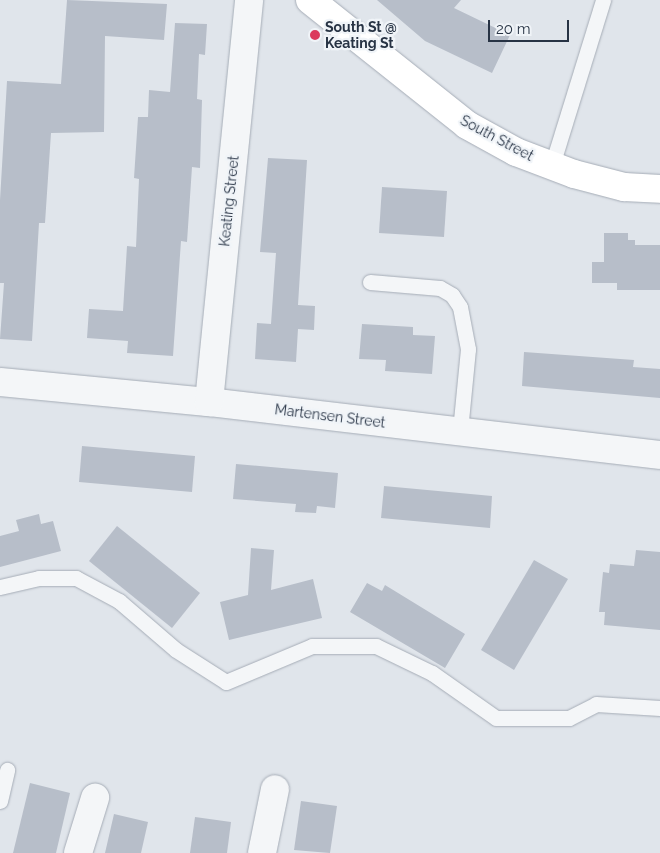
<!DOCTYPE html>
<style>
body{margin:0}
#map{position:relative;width:660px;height:853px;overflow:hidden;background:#e0e5eb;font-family:Raleway,sans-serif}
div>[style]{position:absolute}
.building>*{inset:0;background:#b7bec9}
.roads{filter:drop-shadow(0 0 1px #a5acb6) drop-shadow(0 0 1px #a5acb6)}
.lane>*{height:15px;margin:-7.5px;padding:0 7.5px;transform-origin:7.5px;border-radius:7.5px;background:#f4f6f8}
.street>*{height:28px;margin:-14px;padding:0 14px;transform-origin:14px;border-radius:14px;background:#f4f6f8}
.secondary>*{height:28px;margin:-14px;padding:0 14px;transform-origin:14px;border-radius:14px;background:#fff}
.dots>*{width:14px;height:14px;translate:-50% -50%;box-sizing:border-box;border:2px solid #f0f4f8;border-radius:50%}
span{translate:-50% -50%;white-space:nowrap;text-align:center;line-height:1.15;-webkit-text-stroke:4.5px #f0f4f8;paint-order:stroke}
.poi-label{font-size:14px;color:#273344;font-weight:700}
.left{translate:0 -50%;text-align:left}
.street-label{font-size:14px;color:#273344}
.scale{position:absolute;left:488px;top:20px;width:81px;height:22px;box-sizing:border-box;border:2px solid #273344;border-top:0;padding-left:6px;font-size:15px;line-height:18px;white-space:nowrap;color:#273344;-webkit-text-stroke:4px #f0f4f8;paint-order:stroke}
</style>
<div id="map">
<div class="building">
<div style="clip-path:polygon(67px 0,167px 4px,164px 40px,105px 36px,104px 132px,51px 133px,45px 223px,39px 223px,32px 341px,0 339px,4px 283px,0 283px,0 200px,7px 81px,61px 84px)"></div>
<div style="clip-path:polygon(377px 0,461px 0,454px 8px,510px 35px,492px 73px,425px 41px)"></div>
<div style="clip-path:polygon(175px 23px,207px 24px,205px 55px,199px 54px,197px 99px,202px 100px,200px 168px,192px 167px,187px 242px,181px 241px,173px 356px,127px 353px,128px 341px,87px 338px,89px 309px,123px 311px,127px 246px,136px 247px,139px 179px,134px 178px,138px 117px,148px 117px,149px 90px,170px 92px)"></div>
<div style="clip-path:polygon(268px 158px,307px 160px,298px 305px,315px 306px,314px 330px,298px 329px,296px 362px,255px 359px,257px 323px,271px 324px,276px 253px,260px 252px)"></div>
<div style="clip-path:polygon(382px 187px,447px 191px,444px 237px,379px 233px)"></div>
<div style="clip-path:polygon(604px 233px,628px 233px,628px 240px,635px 240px,635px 245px,660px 245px,660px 290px,617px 290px,617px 283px,592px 283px,592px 262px,604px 262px)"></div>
<div style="clip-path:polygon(362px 324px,413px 327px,413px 335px,435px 336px,432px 374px,385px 371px,386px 360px,359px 359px)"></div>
<div style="clip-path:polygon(524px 352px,634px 360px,633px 367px,660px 369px,660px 398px,522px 386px)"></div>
<div style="clip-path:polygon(82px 446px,195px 456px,192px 492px,79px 482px)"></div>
<div style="clip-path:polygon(236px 464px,338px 473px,335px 508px,317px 506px,316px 513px,295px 512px,296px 504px,233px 499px)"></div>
<div style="clip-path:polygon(384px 486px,492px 496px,490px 528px,381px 518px)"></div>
<div style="clip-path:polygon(39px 514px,41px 524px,53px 521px,61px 551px,0 567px,0 536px,19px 531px,16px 520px)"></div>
<div style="clip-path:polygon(117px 526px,200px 593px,172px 628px,89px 561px)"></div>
<div style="clip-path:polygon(251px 548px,274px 550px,271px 590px,313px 579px,322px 618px,229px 640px,220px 602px,248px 595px)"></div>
<div style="clip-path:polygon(636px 550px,660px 552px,660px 630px,604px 625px,605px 612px,599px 612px,603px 572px,609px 573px,610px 564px,634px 566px)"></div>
<div style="clip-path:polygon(534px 560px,568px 579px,514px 670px,481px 650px)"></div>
<div style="clip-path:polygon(367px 583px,382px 591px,385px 585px,465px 634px,445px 668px,350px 612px)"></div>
<div style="clip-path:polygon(30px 783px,70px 793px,56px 853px,13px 853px)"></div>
<div style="clip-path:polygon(301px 801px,337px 806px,330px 853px,294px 850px)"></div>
<div style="clip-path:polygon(114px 814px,148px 822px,141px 853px,105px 853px)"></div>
<div style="clip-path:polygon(195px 817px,231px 822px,227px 853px,190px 853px)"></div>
</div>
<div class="roads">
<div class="lane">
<div style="left:552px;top:165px;width:173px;rotate:-72.8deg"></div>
<div style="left:370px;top:282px;width:70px;rotate:4.9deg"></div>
<div style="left:440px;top:288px;width:14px;rotate:30deg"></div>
<div style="left:452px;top:295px;width:14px;rotate:56deg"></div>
<div style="left:460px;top:307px;width:43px;rotate:79.2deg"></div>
<div style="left:468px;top:349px;width:82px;rotate:95.6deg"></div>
<div style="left:0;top:587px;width:40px;rotate:-13deg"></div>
<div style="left:39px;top:578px;width:37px"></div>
<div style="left:76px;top:578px;width:49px;rotate:28.1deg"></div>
<div style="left:119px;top:601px;width:75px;rotate:40.7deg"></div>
<div style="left:176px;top:650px;width:59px;rotate:32.6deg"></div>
<div style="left:226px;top:682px;width:93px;rotate:-22.7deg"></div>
<div style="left:312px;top:646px;width:64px"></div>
<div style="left:376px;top:646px;width:62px;rotate:25.7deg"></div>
<div style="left:432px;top:673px;width:78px;rotate:35.1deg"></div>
<div style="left:496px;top:718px;width:73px"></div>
<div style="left:569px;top:718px;width:30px;rotate:-27deg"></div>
<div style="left:596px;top:704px;width:64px;rotate:3.6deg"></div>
<div style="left:0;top:801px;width:32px;rotate:-77deg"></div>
</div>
<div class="street">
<div style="left:0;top:382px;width:210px;rotate:5.5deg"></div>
<div style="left:209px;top:402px;width:454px;rotate:6.7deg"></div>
<div style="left:209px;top:402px;width:404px;rotate:-84.3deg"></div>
<div style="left:78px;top:853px;width:58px;rotate:-72.8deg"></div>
<div style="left:262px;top:853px;width:65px;rotate:-78.5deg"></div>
</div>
<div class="secondary">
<div style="left:310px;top:0;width:201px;rotate:38.5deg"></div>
<div style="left:467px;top:125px;width:56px;rotate:28.9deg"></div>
<div style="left:516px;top:152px;width:62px;rotate:20.8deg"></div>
<div style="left:574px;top:174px;width:52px;rotate:14.6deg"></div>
<div style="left:624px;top:187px;width:36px;rotate:3deg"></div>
</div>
</div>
<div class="dots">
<div style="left:315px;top:35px;background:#db3a5c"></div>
</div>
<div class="poi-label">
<span class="left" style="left:325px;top:35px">South St @<br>Keating St</span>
</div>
<div class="street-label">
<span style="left:497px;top:138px;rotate:28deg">South Street</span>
<span style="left:229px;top:201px;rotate:-84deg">Keating Street</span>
<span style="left:330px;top:416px;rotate:7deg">Martensen Street</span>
</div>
<div class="scale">20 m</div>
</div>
